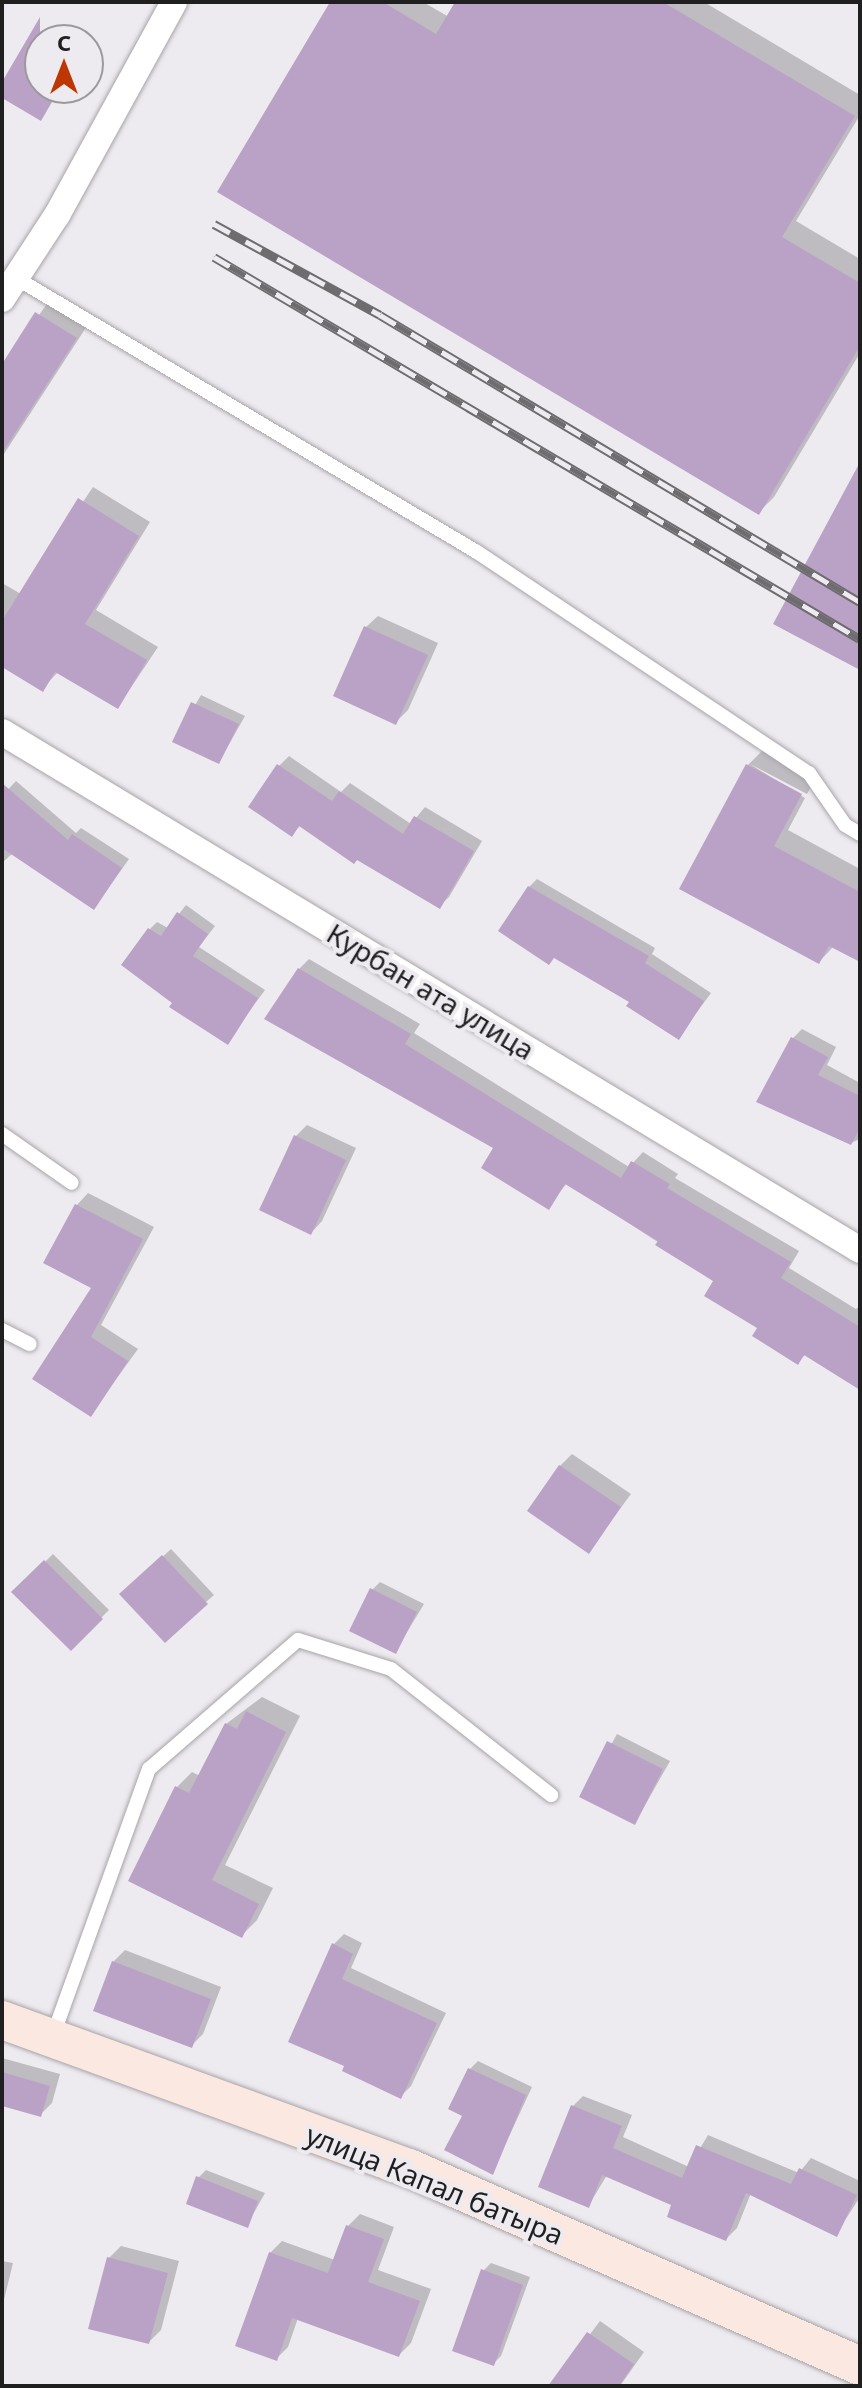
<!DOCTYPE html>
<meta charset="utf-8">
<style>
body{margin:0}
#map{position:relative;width:862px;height:2388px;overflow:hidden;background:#eeebf0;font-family:"Noto Sans",sans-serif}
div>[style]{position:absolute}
.shadow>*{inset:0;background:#0003}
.building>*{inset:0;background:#baa2c7}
.roads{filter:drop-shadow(0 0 2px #a7a4a9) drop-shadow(0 0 2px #a7a4a9)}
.service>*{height:14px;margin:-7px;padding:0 7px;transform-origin:7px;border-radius:7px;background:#fff}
.minor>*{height:26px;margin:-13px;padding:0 13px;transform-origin:13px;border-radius:13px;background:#fff}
.secondary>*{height:38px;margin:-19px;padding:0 19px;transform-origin:19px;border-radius:19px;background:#fbe8e0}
.rail>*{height:9px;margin-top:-4.5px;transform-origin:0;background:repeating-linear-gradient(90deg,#eeebf0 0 18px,#6e6c6f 0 36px);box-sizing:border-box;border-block:2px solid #6e6c6f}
span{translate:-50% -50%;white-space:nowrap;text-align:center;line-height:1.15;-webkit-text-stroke:8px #eeebf0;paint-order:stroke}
.street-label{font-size:28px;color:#201f20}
.frame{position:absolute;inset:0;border:4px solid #201f20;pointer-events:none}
.north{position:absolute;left:24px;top:24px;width:80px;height:80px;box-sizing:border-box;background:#eeebf0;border:2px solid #9c999d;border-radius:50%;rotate:0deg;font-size:22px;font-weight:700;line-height:32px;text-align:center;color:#201f20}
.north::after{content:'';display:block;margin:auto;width:28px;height:36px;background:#be3601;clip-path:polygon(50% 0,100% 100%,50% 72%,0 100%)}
</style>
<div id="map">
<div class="shadow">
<div style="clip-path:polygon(333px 2px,423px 2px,449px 17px,458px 2px,704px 2px,860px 95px,860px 115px,796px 221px,860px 259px,860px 353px,774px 497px,759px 512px)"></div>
<div style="clip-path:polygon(37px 31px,53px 40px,40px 40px,40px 88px,62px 88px,40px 118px,2px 96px,2px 86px)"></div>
<div style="clip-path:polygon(49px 301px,87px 326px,2px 457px,2px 367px)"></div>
<div style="clip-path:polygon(93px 487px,150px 522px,96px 610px,158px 647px,118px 707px,58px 672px,42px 689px,2px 665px,2px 583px,21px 594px)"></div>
<div style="clip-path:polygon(378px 616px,438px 643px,408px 710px,396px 722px,366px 627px)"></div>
<div style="clip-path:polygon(201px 695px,245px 716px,219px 762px,174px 741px)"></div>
<div style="clip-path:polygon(763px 750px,816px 778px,807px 794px,750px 764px,805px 798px,788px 830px,860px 869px,860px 960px,834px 946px,819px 962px,681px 888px,747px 766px)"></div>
<div style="clip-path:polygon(289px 756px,341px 792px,350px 783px,411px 824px,425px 807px,482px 841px,449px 897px,439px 906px,301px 825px,292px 834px,279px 766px)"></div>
<div style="clip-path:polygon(16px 781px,76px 833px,81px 828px,129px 859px,94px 908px,13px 853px,2px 863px,2px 796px)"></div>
<div style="clip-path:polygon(537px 879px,655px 948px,652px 954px,711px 993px,678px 1038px,632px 1001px,529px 887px)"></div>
<div style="clip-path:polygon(186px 905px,215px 926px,199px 947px,265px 990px,227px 1042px,149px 930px,157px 922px,168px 928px)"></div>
<div style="clip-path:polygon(309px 959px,420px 1024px,414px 1033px,629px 1167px,643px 1152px,678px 1174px,675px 1178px,799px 1251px,789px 1268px,856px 1309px,860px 1306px,860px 1387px,806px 1354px,798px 1362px,716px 1280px,567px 1183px,548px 1207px,496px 1148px,299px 969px)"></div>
<div style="clip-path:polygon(802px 1029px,836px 1047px,827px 1065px,860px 1083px,860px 1139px,851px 1143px,792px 1039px)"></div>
<div style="clip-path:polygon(307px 1125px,356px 1148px,322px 1221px,311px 1233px,295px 1137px)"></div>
<div style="clip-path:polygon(88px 1193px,154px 1227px,101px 1325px,138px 1349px,91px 1414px,35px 1378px,94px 1288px,77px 1205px)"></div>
<div style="clip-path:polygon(572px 1454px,631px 1494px,589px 1551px,560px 1466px)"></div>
<div style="clip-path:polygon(171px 1549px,214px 1595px,206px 1602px,130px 1587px)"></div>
<div style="clip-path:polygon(53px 1554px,109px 1610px,71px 1648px,14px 1592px)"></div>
<div style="clip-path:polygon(380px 1582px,424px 1604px,395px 1652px,372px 1590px)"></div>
<div style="clip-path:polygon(262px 1697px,300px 1716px,225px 1865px,273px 1888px,257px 1920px,242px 1935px,130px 1880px,176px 1788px,192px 1772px,200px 1776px,226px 1724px)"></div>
<div style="clip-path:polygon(617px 1734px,670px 1761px,635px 1823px,582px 1797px)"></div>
<div style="clip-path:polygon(344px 1934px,362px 1943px,351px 1968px,446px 2013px,411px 2086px,400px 2097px,347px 2065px,291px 2041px,334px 1944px)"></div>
<div style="clip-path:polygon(125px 1950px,221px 1987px,203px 2034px,191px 2046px,113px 1962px)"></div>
<div style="clip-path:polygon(2px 2058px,60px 2074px,52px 2103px,41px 2114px,2px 2103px)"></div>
<div style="clip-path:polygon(478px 2061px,532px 2087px,492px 2173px,465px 2115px,470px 2069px)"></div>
<div style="clip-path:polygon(583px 2096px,632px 2115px,623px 2137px,689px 2167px,708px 2135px,799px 2173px,811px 2158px,860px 2181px,860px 2197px,836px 2234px,751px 2193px,737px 2228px,726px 2239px,674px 2204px,607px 2175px,589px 2205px,573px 2106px)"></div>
<div style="clip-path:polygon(206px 2170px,265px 2193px,247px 2225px,198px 2178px)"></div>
<div style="clip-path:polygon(360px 2214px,394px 2227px,378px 2270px,431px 2289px,411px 2343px,399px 2355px,298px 2318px,288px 2347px,276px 2359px,270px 2253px,282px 2241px,335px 2260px,348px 2226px)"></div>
<div style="clip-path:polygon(121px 2246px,179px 2261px,161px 2330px,149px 2342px,109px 2258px)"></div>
<div style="clip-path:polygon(2px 2261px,13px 2263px,2px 2308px)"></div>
<div style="clip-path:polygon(491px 2263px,530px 2277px,501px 2356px,493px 2364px,483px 2271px)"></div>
<div style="clip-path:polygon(600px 2321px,644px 2352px,620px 2386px,551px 2386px)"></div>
</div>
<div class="building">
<div style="clip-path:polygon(330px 2px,383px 2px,436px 34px,455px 2px,663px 2px,855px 116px,782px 237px,860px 283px,860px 346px,759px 515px,217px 192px)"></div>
<div style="clip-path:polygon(40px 17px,40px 88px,60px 88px,41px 121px,2px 98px,2px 82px)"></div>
<div style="clip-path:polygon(35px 312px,77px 338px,2px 453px,2px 364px)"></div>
<div style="clip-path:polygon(860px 462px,860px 670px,773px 624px)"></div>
<div style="clip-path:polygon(78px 498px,139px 536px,85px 624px,147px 660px,118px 709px,55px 672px,43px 692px,2px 667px,2px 621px)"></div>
<div style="clip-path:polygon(364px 626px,428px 655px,396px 725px,333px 696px)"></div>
<div style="clip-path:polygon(191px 702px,239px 724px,219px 764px,172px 742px)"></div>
<div style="clip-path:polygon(277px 764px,332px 801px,339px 791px,403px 834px,414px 816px,474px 851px,440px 909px,357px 860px,354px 864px,299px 826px,292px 837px,248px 807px)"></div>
<div style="clip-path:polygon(746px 764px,802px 794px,774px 846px,860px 892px,860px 962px,829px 946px,819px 964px,679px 889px)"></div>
<div style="clip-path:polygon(2px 783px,68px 840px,72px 834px,122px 868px,94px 910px,2px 848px)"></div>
<div style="clip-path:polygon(528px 886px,649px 956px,645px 963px,704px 1001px,679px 1040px,626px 1006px,629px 1002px,554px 958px,549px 965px,498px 931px)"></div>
<div style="clip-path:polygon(177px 912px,208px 934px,193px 956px,258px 998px,228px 1045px,169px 1007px,172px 1003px,121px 965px,148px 928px,161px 936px)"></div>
<div style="clip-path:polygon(298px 968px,411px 1034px,405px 1044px,621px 1178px,631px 1161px,670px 1184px,667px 1188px,791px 1262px,781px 1278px,860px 1327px,860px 1390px,804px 1355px,798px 1365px,752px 1336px,757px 1328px,704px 1296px,713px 1281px,655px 1245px,658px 1241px,565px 1184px,549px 1210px,481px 1168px,493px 1148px,264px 1019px)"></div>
<div style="clip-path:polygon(791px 1037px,828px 1057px,818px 1075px,860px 1096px,860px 1128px,851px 1145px,756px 1102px)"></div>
<div style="clip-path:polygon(294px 1135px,346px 1160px,311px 1235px,259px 1210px)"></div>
<div style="clip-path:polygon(75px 1204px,143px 1239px,91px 1337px,128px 1361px,91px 1417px,32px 1379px,91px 1288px,43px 1263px)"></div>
<div style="clip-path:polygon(559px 1465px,621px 1507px,589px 1554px,527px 1511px)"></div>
<div style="clip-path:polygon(162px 1555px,208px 1604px,165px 1643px,119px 1594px)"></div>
<div style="clip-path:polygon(44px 1560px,103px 1619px,71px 1651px,11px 1592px)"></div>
<div style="clip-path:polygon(370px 1588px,417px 1612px,396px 1654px,349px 1631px)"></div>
<div style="clip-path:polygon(246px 1711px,286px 1732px,212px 1880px,259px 1904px,242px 1938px,128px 1881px,175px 1786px,189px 1793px,225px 1723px,237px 1729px)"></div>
<div style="clip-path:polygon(607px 1741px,663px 1769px,635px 1825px,579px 1797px)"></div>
<div style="clip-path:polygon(332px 1943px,353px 1954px,342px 1979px,437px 2023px,401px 2099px,342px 2071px,344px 2066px,288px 2042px)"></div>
<div style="clip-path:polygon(112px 1961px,211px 1999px,192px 2048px,93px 2011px)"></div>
<div style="clip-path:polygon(468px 2068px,526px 2095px,493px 2175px,444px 2150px,462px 2116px,448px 2109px)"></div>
<div style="clip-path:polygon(2px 2072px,50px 2086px,41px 2117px,2px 2106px)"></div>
<div style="clip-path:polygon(571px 2105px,622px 2126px,613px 2148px,682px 2178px,696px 2145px,791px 2184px,799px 2168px,857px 2195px,837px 2237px,746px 2193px,726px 2241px,667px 2217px,671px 2205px,602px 2175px,589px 2208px,538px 2187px)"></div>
<div style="clip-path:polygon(196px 2176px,258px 2201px,248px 2228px,186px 2204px)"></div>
<div style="clip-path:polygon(346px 2225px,384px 2239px,368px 2282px,420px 2301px,399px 2357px,292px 2318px,277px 2361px,235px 2346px,269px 2252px,328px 2273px)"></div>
<div style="clip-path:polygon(107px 2257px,168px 2273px,149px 2344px,88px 2329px)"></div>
<div style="clip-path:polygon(481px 2269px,523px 2285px,494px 2366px,452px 2351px)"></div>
<div style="clip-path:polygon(587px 2332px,634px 2364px,619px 2386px,548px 2386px)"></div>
</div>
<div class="roads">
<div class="service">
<div style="left:16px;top:278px;width:536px;rotate:30.73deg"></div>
<div style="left:477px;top:552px;width:399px;rotate:33.7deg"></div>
<div style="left:809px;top:773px;width:63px;rotate:55.3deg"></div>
<div style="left:845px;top:825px;width:17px;rotate:31deg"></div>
<div style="left:2px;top:1134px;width:85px;rotate:35deg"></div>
<div style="left:2px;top:1330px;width:31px;rotate:27deg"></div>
<div style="left:52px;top:2038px;width:286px;rotate:-70.2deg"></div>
<div style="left:149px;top:1769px;width:197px;rotate:-40.9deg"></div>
<div style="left:298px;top:1640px;width:97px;rotate:17.3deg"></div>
<div style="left:391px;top:1669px;width:204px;rotate:38.2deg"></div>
</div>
<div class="minor">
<div style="left:2px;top:299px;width:100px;rotate:-56.8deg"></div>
<div style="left:57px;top:215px;width:243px;rotate:-61.2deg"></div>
<div style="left:2px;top:732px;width:1002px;rotate:31.12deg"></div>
</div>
<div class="secondary">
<div style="left:2px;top:2020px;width:433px;rotate:20deg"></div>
<div style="left:409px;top:2168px;width:493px;rotate:23.7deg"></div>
</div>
</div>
<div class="rail">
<div style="left:214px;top:224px;width:189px;rotate:28.7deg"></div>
<div style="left:380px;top:315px;width:559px;rotate:30.88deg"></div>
<div style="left:214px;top:257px;width:750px;rotate:30.6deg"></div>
</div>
<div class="street-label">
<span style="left:431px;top:991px;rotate:31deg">Курбан ата улица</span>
<span style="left:435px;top:2184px;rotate:22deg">улица Капал батыра</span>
</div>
<div class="frame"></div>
<div class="north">С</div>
</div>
